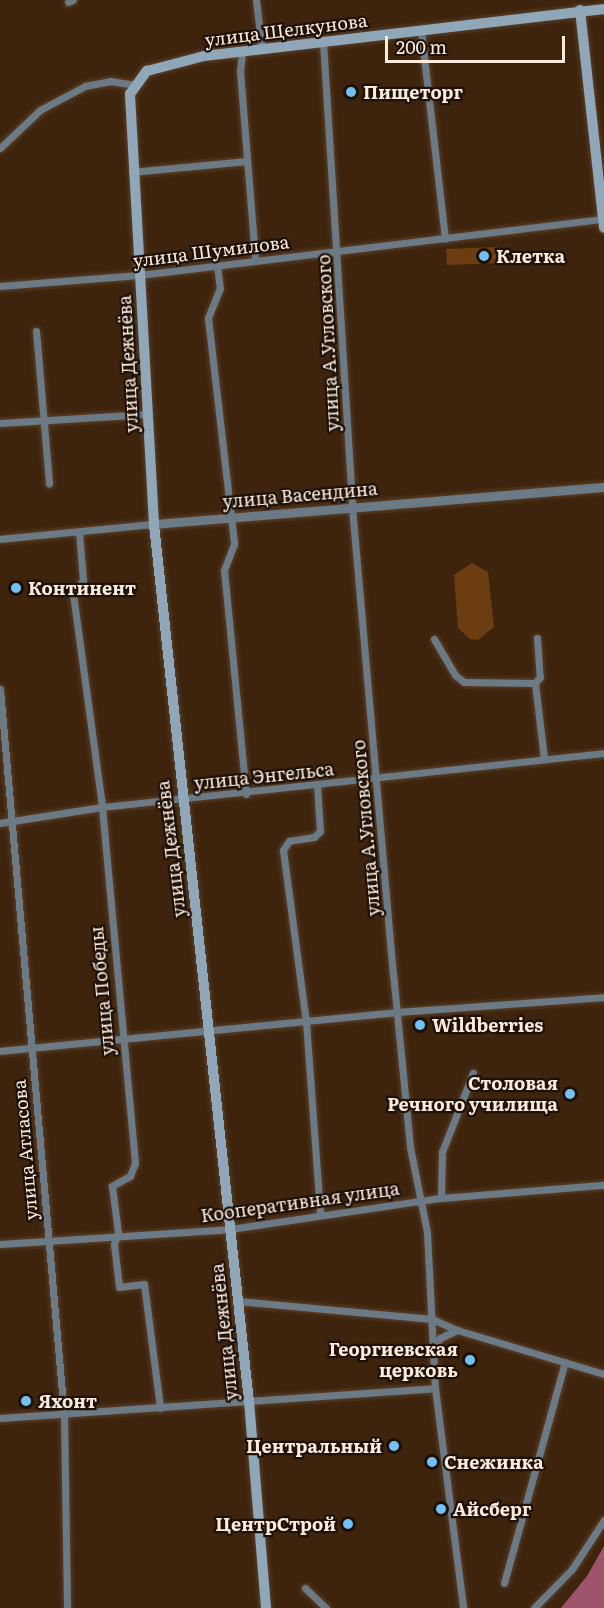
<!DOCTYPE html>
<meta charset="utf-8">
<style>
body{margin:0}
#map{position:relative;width:604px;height:1608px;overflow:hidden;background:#3f240d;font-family:Literata,serif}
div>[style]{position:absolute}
.green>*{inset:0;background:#6b3d11}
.water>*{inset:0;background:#9e546d}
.roads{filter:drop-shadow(0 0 2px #59402a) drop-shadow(0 0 2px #59402a)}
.minor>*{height:7px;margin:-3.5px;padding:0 3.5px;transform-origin:3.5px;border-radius:3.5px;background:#6c7a85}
.tertiary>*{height:9px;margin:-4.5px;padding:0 4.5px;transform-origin:4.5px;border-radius:4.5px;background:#6c7a85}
.secondary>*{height:10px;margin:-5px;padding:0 5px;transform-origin:5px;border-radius:5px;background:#8fa7b8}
.dots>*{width:16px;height:16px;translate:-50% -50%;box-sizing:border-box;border:3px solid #1d1108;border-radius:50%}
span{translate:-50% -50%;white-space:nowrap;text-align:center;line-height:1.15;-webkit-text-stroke:4.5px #1d1108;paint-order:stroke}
.street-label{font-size:18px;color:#fceadd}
.poi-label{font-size:18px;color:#fceadd;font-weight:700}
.left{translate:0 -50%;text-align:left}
.right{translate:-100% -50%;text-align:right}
.scale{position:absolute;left:385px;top:36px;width:180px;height:27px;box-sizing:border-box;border:3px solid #fceadd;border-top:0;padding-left:8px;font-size:18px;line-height:21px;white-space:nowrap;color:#fceadd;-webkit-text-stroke:4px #1d1108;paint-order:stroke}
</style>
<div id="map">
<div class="green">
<div style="clip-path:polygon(497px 247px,498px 263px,447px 265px,446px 249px)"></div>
<div style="clip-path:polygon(472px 563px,488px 572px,494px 627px,478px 640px,470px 639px,458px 628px,454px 575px)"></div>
</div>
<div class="water">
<div style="clip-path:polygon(604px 1546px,604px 1608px,561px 1608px,587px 1576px)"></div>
</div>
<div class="roads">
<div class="minor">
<div style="left:256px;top:0;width:50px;rotate:83.2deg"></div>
<div style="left:68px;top:2px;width:5px;rotate:-22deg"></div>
<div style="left:421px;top:31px;width:209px;rotate:83.4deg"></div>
<div style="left:323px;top:42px;width:466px;rotate:86.4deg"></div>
<div style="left:352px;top:507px;width:468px;rotate:85deg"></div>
<div style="left:393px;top:973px;width:175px;rotate:84.4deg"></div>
<div style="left:410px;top:1147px;width:87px;rotate:78.7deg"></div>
<div style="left:427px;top:1232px;width:156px;rotate:87.1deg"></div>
<div style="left:435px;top:1388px;width:222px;rotate:82.7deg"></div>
<div style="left:242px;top:53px;width:18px;rotate:96deg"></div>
<div style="left:240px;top:71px;width:189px;rotate:85.4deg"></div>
<div style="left:0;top:148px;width:55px;rotate:-43.5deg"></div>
<div style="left:40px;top:110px;width:51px;rotate:-28.1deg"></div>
<div style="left:85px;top:86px;width:25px;rotate:-11deg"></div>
<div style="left:110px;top:81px;width:24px;rotate:9deg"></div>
<div style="left:132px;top:172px;width:115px;rotate:-5.5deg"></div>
<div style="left:217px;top:265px;width:23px;rotate:83deg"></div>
<div style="left:220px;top:288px;width:32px;rotate:112deg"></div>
<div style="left:208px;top:318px;width:227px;rotate:83.4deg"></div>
<div style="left:234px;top:544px;width:28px;rotate:111deg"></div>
<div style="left:224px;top:570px;width:225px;rotate:84.4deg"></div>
<div style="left:0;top:286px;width:139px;rotate:-4.5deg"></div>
<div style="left:139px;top:275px;width:468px;rotate:-6.9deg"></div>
<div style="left:36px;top:331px;width:153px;rotate:85.1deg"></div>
<div style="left:0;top:423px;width:148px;rotate:-3.5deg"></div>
<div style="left:79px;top:532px;width:48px;rotate:85.2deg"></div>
<div style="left:83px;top:580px;width:17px;rotate:126deg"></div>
<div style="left:73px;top:594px;width:215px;rotate:82.2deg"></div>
<div style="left:102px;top:807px;width:358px;rotate:84.7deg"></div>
<div style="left:135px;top:1163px;width:14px;rotate:111deg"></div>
<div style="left:130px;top:1176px;width:21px;rotate:151deg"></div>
<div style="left:112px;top:1186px;width:46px;rotate:82.6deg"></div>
<div style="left:118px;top:1232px;width:13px;rotate:108deg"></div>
<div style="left:114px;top:1244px;width:43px;rotate:83.4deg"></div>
<div style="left:119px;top:1287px;width:25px;rotate:-7deg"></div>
<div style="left:144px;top:1284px;width:125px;rotate:82.6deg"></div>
<div style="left:0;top:539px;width:155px;rotate:-5.6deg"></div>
<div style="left:537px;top:638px;width:39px;rotate:86deg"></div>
<div style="left:540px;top:677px;width:8px;rotate:130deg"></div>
<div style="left:535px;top:683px;width:76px;rotate:83.2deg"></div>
<div style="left:434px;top:639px;width:42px;rotate:59.7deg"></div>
<div style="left:455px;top:675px;width:11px;rotate:38deg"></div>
<div style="left:464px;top:682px;width:71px;rotate:0.8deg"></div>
<div style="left:0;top:689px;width:728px;rotate:84.96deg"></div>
<div style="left:64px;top:1414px;width:194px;rotate:89.1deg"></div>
<div style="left:317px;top:785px;width:46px;rotate:86.3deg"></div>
<div style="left:320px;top:831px;width:8px;rotate:135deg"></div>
<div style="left:314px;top:837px;width:25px;rotate:171deg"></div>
<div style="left:289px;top:841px;width:11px;rotate:124deg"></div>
<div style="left:283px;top:850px;width:174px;rotate:82.4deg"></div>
<div style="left:306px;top:1022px;width:193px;rotate:85.8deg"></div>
<div style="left:0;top:823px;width:103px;rotate:-8.9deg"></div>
<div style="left:102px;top:807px;width:505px;rotate:-6.14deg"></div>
<div style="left:0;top:1051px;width:399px;rotate:-5.6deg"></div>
<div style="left:397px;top:1012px;width:208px;rotate:-4.1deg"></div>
<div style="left:441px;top:1198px;width:46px;rotate:-88.8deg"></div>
<div style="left:442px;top:1152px;width:85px;rotate:-68.6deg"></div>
<div style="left:0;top:1244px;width:230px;rotate:-3.7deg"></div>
<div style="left:230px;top:1229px;width:213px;rotate:-8.4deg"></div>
<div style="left:441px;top:1198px;width:164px;rotate:-4.6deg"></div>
<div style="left:238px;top:1301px;width:195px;rotate:5.3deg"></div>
<div style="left:432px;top:1319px;width:27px;rotate:24deg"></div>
<div style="left:457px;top:1330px;width:153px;rotate:16.7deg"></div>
<div style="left:434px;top:1347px;width:11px;rotate:-56deg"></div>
<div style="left:440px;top:1338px;width:19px;rotate:-25deg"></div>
<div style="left:0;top:1418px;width:436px;rotate:-3.9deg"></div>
<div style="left:504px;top:1583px;width:229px;rotate:-74.6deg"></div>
<div style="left:305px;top:1588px;width:29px;rotate:44deg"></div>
<div style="left:534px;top:1608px;width:54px;rotate:-45.7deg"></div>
<div style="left:572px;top:1569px;width:59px;rotate:-56.9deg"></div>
</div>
<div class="tertiary">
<div style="left:154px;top:524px;width:452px;rotate:-4.7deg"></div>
</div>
<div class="secondary">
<div style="left:580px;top:10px;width:219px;rotate:83.7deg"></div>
<div style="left:266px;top:1608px;width:207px;rotate:-94.7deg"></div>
<div style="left:249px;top:1402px;width:883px;rotate:-96.18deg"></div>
<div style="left:154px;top:524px;width:431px;rotate:-93.2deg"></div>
<div style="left:130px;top:94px;width:29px;rotate:-54deg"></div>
<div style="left:147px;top:71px;width:59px;rotate:-14.7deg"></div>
<div style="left:204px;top:56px;width:403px;rotate:-6.7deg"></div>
</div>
</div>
<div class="dots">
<div style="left:351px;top:92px;background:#72c1f5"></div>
<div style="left:484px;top:256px;background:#72c1f5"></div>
<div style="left:16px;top:588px;background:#72c1f5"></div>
<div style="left:420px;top:1025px;background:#72c1f5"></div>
<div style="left:570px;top:1094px;background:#72c1f5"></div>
<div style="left:470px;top:1360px;background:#72c1f5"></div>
<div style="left:26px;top:1401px;background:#72c1f5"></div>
<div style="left:394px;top:1446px;background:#72c1f5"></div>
<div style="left:432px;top:1462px;background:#72c1f5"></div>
<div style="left:441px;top:1509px;background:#72c1f5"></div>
<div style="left:348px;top:1524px;background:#72c1f5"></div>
</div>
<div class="street-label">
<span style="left:286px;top:30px;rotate:-7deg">улица Щелкунова</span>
<span style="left:211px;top:251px;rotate:-7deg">улица Шумилова</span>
<span style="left:328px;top:343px;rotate:-93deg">улица А.Угловского</span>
<span style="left:128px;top:364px;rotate:-93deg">улица Дежнёва</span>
<span style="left:300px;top:495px;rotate:-5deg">улица Васендина</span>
<span style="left:264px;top:776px;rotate:-6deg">улица Энгельса</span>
<span style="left:366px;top:828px;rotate:-95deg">улица А.Угловского</span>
<span style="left:171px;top:849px;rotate:-97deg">улица Дежнёва</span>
<span style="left:102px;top:991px;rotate:-95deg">улица Победы</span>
<span style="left:25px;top:1150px;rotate:-95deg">улица Атласова</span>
<span style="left:300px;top:1202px;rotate:-8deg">Кооперативная улица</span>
<span style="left:224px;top:1332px;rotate:-96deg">улица Дежнёва</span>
</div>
<div class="poi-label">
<span class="left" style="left:363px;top:92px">Пищеторг</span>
<span class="left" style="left:496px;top:256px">Клетка</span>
<span class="left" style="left:28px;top:588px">Континент</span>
<span class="left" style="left:432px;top:1025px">Wildberries</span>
<span class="right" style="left:558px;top:1094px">Столовая<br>Речного училища</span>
<span class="right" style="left:458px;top:1360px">Георгиевская<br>церковь</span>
<span class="left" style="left:38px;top:1401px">Яхонт</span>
<span class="right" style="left:382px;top:1446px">Центральный</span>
<span class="left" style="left:444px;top:1462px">Снежинка</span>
<span class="left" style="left:453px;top:1509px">Айсберг</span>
<span class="right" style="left:336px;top:1524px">ЦентрСтрой</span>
</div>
<div class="scale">200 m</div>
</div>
